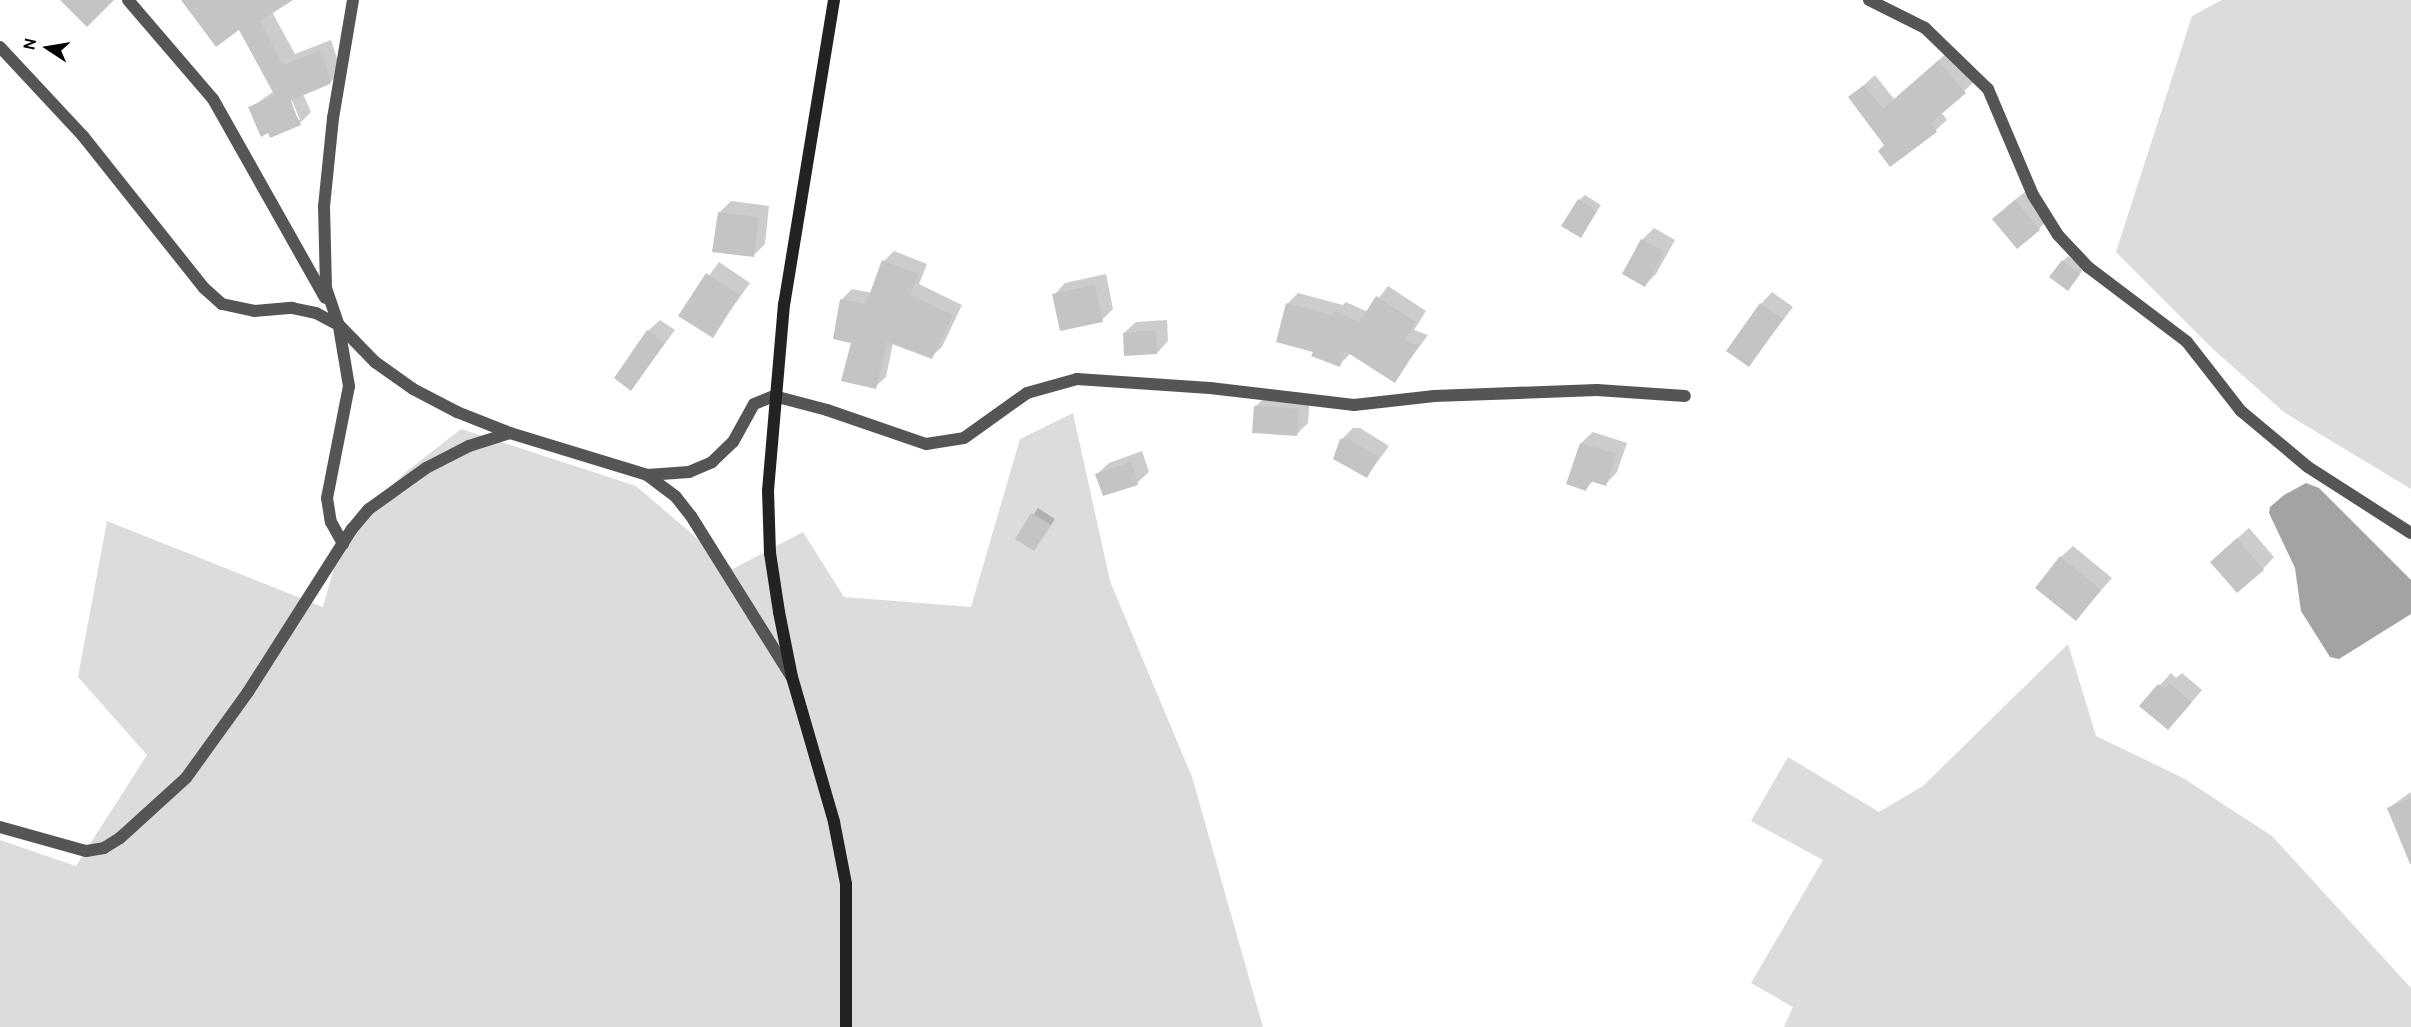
<!DOCTYPE html>
<style>
body{margin:0}
#map{position:relative;width:2411px;height:1027px;overflow:hidden;background:#fff;font-family:Cabin,sans-serif}
div>[style]{position:absolute}
.green>*{inset:0;background:#dcdcdc}
.water>*{inset:0;background:#a3a3a3}
.shadow>*{inset:0;background:#0003}
.building>*{inset:0;background:#c4c4c4}
.street>*{height:12px;margin:-6px;padding:0 6px;transform-origin:6px;border-radius:6px;background:#555}
.secondary>*{height:12px;margin:-6px;padding:0 6px;transform-origin:6px;border-radius:6px;background:#222}
span{translate:-50% -50%;white-space:nowrap;text-align:center;line-height:1.15;-webkit-text-stroke:4.5px #fff;paint-order:stroke}
.north{position:absolute;left:18px;top:18px;width:60px;height:60px;-webkit-text-stroke:4px #fff;paint-order:stroke;rotate:282deg;font-size:16px;font-weight:700;line-height:24px;text-align:center;color:#000}
.north::after{content:'';display:block;margin:auto;width:21px;height:27px;background:#000;clip-path:polygon(50% 0,100% 100%,50% 72%,0 100%)}
</style>
<div id="map">
<div class="green">
<div style="clip-path:polygon(2222px 0,2411px 0,2411px 489px,2285px 413px,2214px 350px,2116px 252px,2192px 16px)"></div>
<div style="clip-path:polygon(1073px 413px,1110px 581px,1192px 777px,1263px 1027px,0 1027px,0 840px,76px 866px,147px 755px,78px 677px,107px 521px,323px 607px,344px 532px,406px 472px,461px 429px,636px 486px,733px 569px,803px 532px,844px 597px,971px 607px,1020px 439px)"></div>
<div style="clip-path:polygon(2068px 644px,2096px 736px,2183px 778px,2272px 836px,2411px 988px,2411px 1027px,1784px 1027px,1793px 1007px,1751px 983px,1823px 860px,1751px 821px,1788px 757px,1879px 812px,1923px 786px)"></div>
</div>
<div class="water">
<div style="clip-path:polygon(2306px 483px,2319px 488px,2411px 580px,2411px 614px,2339px 659px,2330px 657px,2301px 611px,2295px 568px,2269px 513px,2270px 507px,2284px 495px)"></div>
</div>
<div class="shadow">
<div style="clip-path:polygon(evenodd,181px 0,290px 0,272px 12px,295px 54px,331px 40px,341px 71px,330px 83px,303px 94px,311px 112px,300px 123px,250px 108px,274px 91px,239px 28px,181px 0,289px 93px,300px 120px,297px 120px,289px 93px)"></div>
<div style="clip-path:polygon(1949px 51px,1975px 81px,1941px 112px,1947px 120px,1936px 130px,1886px 145px,1850px 98px,1875px 75px,1894px 99px)"></div>
<div style="clip-path:polygon(2027px 190px,2050px 217px,2039px 229px,2005px 208px)"></div>
<div style="clip-path:polygon(1585px 195px,1601px 205px,1581px 236px,1579px 200px)"></div>
<div style="clip-path:polygon(731px 201px,769px 206px,765px 244px,753px 256px,719px 213px)"></div>
<div style="clip-path:polygon(1654px 228px,1675px 240px,1656px 274px,1645px 285px,1642px 240px)"></div>
<div style="clip-path:polygon(894px 251px,927px 264px,919px 284px,962px 305px,942px 347px,931px 357px,893px 343px,886px 377px,875px 387px,852px 341px,842px 299px,852px 289px,872px 293px,884px 261px)"></div>
<div style="clip-path:polygon(2068px 256px,2084px 268px,2073px 284px,2063px 261px)"></div>
<div style="clip-path:polygon(719px 262px,750px 283px,712px 336px,680px 316px)"></div>
<div style="clip-path:polygon(1106px 274px,1113px 309px,1102px 320px,1054px 295px,1065px 283px)"></div>
<div style="clip-path:polygon(1388px 286px,1426px 311px,1414px 330px,1428px 335px,1394px 381px,1351px 353px,1339px 365px,1315px 351px,1288px 303px,1298px 293px,1343px 305px,1346px 302px,1368px 312px)"></div>
<div style="clip-path:polygon(1772px 292px,1793px 307px,1749px 365px,1761px 304px)"></div>
<div style="clip-path:polygon(660px 320px,675px 330px,631px 389px,648px 331px)"></div>
<div style="clip-path:polygon(1167px 320px,1168px 341px,1157px 353px,1124px 333px,1136px 322px)"></div>
<div style="clip-path:polygon(1267px 395px,1310px 398px,1308px 423px,1297px 434px,1255px 407px)"></div>
<div style="clip-path:polygon(1353px 428px,1360px 428px,1389px 446px,1367px 476px,1341px 440px)"></div>
<div style="clip-path:polygon(1593px 432px,1627px 443px,1617px 472px,1606px 484px,1594px 480px,1586px 489px,1581px 443px)"></div>
<div style="clip-path:polygon(1142px 451px,1149px 472px,1137px 483px,1097px 474px,1109px 463px)"></div>
<div style="clip-path:polygon(1038px 508px,1055px 519px,1034px 549px,1017px 539px)"></div>
<div style="clip-path:polygon(2249px 528px,2274px 557px,2263px 569px,2224px 550px)"></div>
<div style="clip-path:polygon(2073px 546px,2112px 578px,2076px 619px,2061px 557px)"></div>
<div style="clip-path:polygon(2171px 673px,2176px 678px,2182px 673px,2202px 690px,2179px 717px,2141px 706px)"></div>
<div style="clip-path:polygon(2411px 792px,2411px 837px,2387px 809px)"></div>
</div>
<div class="building">
<div style="clip-path:polygon(60px 0,114px 0,87px 27px)"></div>
<div style="clip-path:polygon(181px 0,293px 0,260px 21px,283px 65px,320px 50px,331px 78px,330px 84px,290px 101px,301px 125px,270px 138px,268px 133px,261px 137px,248px 107px,275px 96px,239px 30px,216px 47px)"></div>
<div style="clip-path:polygon(1938px 61px,1966px 93px,1931px 123px,1937px 132px,1890px 167px,1878px 151px,1884px 145px,1848px 97px,1864px 85px,1883px 109px)"></div>
<div style="clip-path:polygon(1578px 199px,1597px 211px,1581px 238px,1561px 226px)"></div>
<div style="clip-path:polygon(2015px 200px,2040px 230px,2017px 249px,1992px 219px)"></div>
<div style="clip-path:polygon(718px 212px,759px 217px,754px 257px,712px 252px)"></div>
<div style="clip-path:polygon(1641px 239px,1664px 252px,1645px 287px,1622px 274px)"></div>
<div style="clip-path:polygon(882px 260px,918px 274px,910px 295px,953px 315px,932px 359px,887px 342px,876px 389px,841px 381px,851px 343px,833px 339px,840px 299px,866px 304px)"></div>
<div style="clip-path:polygon(2062px 260px,2080px 274px,2068px 291px,2049px 277px)"></div>
<div style="clip-path:polygon(706px 273px,740px 295px,713px 338px,678px 316px)"></div>
<div style="clip-path:polygon(1095px 285px,1103px 322px,1060px 331px,1052px 294px)"></div>
<div style="clip-path:polygon(1376px 296px,1416px 322px,1404px 340px,1419px 345px,1395px 383px,1345px 351px,1340px 367px,1311px 356px,1313px 352px,1276px 342px,1286px 303px,1333px 315px,1335px 311px,1359px 323px)"></div>
<div style="clip-path:polygon(1760px 303px,1783px 319px,1749px 367px,1726px 351px)"></div>
<div style="clip-path:polygon(647px 330px,665px 343px,631px 391px,614px 378px)"></div>
<div style="clip-path:polygon(1156px 330px,1157px 354px,1124px 356px,1123px 333px)"></div>
<div style="clip-path:polygon(1254px 406px,1299px 409px,1297px 436px,1252px 433px)"></div>
<div style="clip-path:polygon(1340px 439px,1348px 439px,1379px 457px,1367px 478px,1333px 459px)"></div>
<div style="clip-path:polygon(1580px 443px,1616px 454px,1606px 486px,1590px 481px,1586px 491px,1566px 484px)"></div>
<div style="clip-path:polygon(1131px 462px,1138px 485px,1103px 496px,1095px 474px)"></div>
<div style="clip-path:polygon(1031px 513px,1051px 525px,1034px 551px,1015px 539px)"></div>
<div style="clip-path:polygon(2237px 538px,2264px 570px,2237px 593px,2210px 562px)"></div>
<div style="clip-path:polygon(2060px 556px,2101px 590px,2076px 621px,2035px 588px)"></div>
<div style="clip-path:polygon(2169px 683px,2192px 702px,2168px 730px,2139px 706px,2158px 684px,2165px 689px)"></div>
<div style="clip-path:polygon(2411px 798px,2411px 864px,2410px 864px,2387px 808px)"></div>
</div>
<div class="street">
<div style="left:128px;top:0;width:130px;rotate:49.4deg"></div>
<div style="left:213px;top:99px;width:228px;rotate:60.6deg"></div>
<div style="left:353px;top:0;width:120px;rotate:99.6deg"></div>
<div style="left:333px;top:118px;width:88px;rotate:95.8deg"></div>
<div style="left:324px;top:206px;width:82px;rotate:88.6deg"></div>
<div style="left:326px;top:288px;width:39px;rotate:71deg"></div>
<div style="left:339px;top:325px;width:52px;rotate:45.8deg"></div>
<div style="left:375px;top:362px;width:47px;rotate:35.4deg"></div>
<div style="left:413px;top:389px;width:50px;rotate:27.6deg"></div>
<div style="left:457px;top:412px;width:57px;rotate:21.6deg"></div>
<div style="left:510px;top:433px;width:143px;rotate:17deg"></div>
<div style="left:647px;top:475px;width:42px;rotate:-4.1deg"></div>
<div style="left:689px;top:472px;width:25px;rotate:-23deg"></div>
<div style="left:712px;top:462px;width:29px;rotate:-44deg"></div>
<div style="left:733px;top:442px;width:43px;rotate:-61.1deg"></div>
<div style="left:754px;top:404px;width:22px;rotate:-22deg"></div>
<div style="left:774px;top:396px;width:55px;rotate:14.8deg"></div>
<div style="left:827px;top:410px;width:105px;rotate:19deg"></div>
<div style="left:926px;top:444px;width:38px;rotate:-9deg"></div>
<div style="left:964px;top:438px;width:77px;rotate:-35.5deg"></div>
<div style="left:1027px;top:393px;width:52px;rotate:-15.6deg"></div>
<div style="left:1077px;top:379px;width:133px;rotate:3.9deg"></div>
<div style="left:1210px;top:388px;width:145px;rotate:6.7deg"></div>
<div style="left:1354px;top:405px;width:81px;rotate:-6.4deg"></div>
<div style="left:1434px;top:396px;width:163px;rotate:-2.1deg"></div>
<div style="left:1597px;top:390px;width:88px;rotate:3.9deg"></div>
<div style="left:1869px;top:0;width:63px;rotate:26.6deg"></div>
<div style="left:1925px;top:28px;width:88px;rotate:44.1deg"></div>
<div style="left:1988px;top:89px;width:115px;rotate:67deg"></div>
<div style="left:2033px;top:195px;width:47px;rotate:58deg"></div>
<div style="left:2058px;top:235px;width:44px;rotate:46.8deg"></div>
<div style="left:2088px;top:267px;width:124px;rotate:37.1deg"></div>
<div style="left:2187px;top:342px;width:88px;rotate:52deg"></div>
<div style="left:2241px;top:411px;width:87px;rotate:39.9deg"></div>
<div style="left:2308px;top:467px;width:122px;rotate:32.7deg"></div>
<div style="left:0;top:47px;width:122px;rotate:47deg"></div>
<div style="left:83px;top:136px;width:194px;rotate:51.5deg"></div>
<div style="left:204px;top:288px;width:24px;rotate:42deg"></div>
<div style="left:222px;top:304px;width:33px;rotate:12deg"></div>
<div style="left:254px;top:311px;width:38px;rotate:-5deg"></div>
<div style="left:292px;top:308px;width:25px;rotate:12deg"></div>
<div style="left:316px;top:313px;width:26px;rotate:28deg"></div>
<div style="left:339px;top:327px;width:60px;rotate:80.4deg"></div>
<div style="left:349px;top:386px;width:114px;rotate:101.1deg"></div>
<div style="left:327px;top:498px;width:24px;rotate:81deg"></div>
<div style="left:331px;top:522px;width:25px;rotate:61deg"></div>
<div style="left:647px;top:475px;width:36px;rotate:37deg"></div>
<div style="left:676px;top:497px;width:24px;rotate:52deg"></div>
<div style="left:691px;top:516px;width:189px;rotate:58deg"></div>
<div style="left:0;top:827px;width:89px;rotate:15.6deg"></div>
<div style="left:86px;top:851px;width:18px;rotate:-9deg"></div>
<div style="left:104px;top:848px;width:19px;rotate:-32deg"></div>
<div style="left:120px;top:838px;width:89px;rotate:-42.3deg"></div>
<div style="left:186px;top:778px;width:106px;rotate:-54.2deg"></div>
<div style="left:248px;top:692px;width:193px;rotate:-57.5deg"></div>
<div style="left:352px;top:529px;width:26px;rotate:-50deg"></div>
<div style="left:369px;top:509px;width:70px;rotate:-35.7deg"></div>
<div style="left:426px;top:468px;width:48px;rotate:-27.1deg"></div>
<div style="left:469px;top:446px;width:43px;rotate:-17.6deg"></div>
</div>
<div class="secondary">
<div style="left:834px;top:0;width:308px;rotate:99.3deg"></div>
<div style="left:784px;top:304px;width:187px;rotate:94.9deg"></div>
<div style="left:768px;top:490px;width:63px;rotate:88.2deg"></div>
<div style="left:770px;top:553px;width:60px;rotate:81.3deg"></div>
<div style="left:779px;top:612px;width:66px;rotate:78.7deg"></div>
<div style="left:792px;top:677px;width:151px;rotate:73.8deg"></div>
<div style="left:834px;top:822px;width:63px;rotate:79deg"></div>
<div style="left:846px;top:884px;width:143px;rotate:90deg"></div>
</div>
<div class="north">N</div>
</div>
